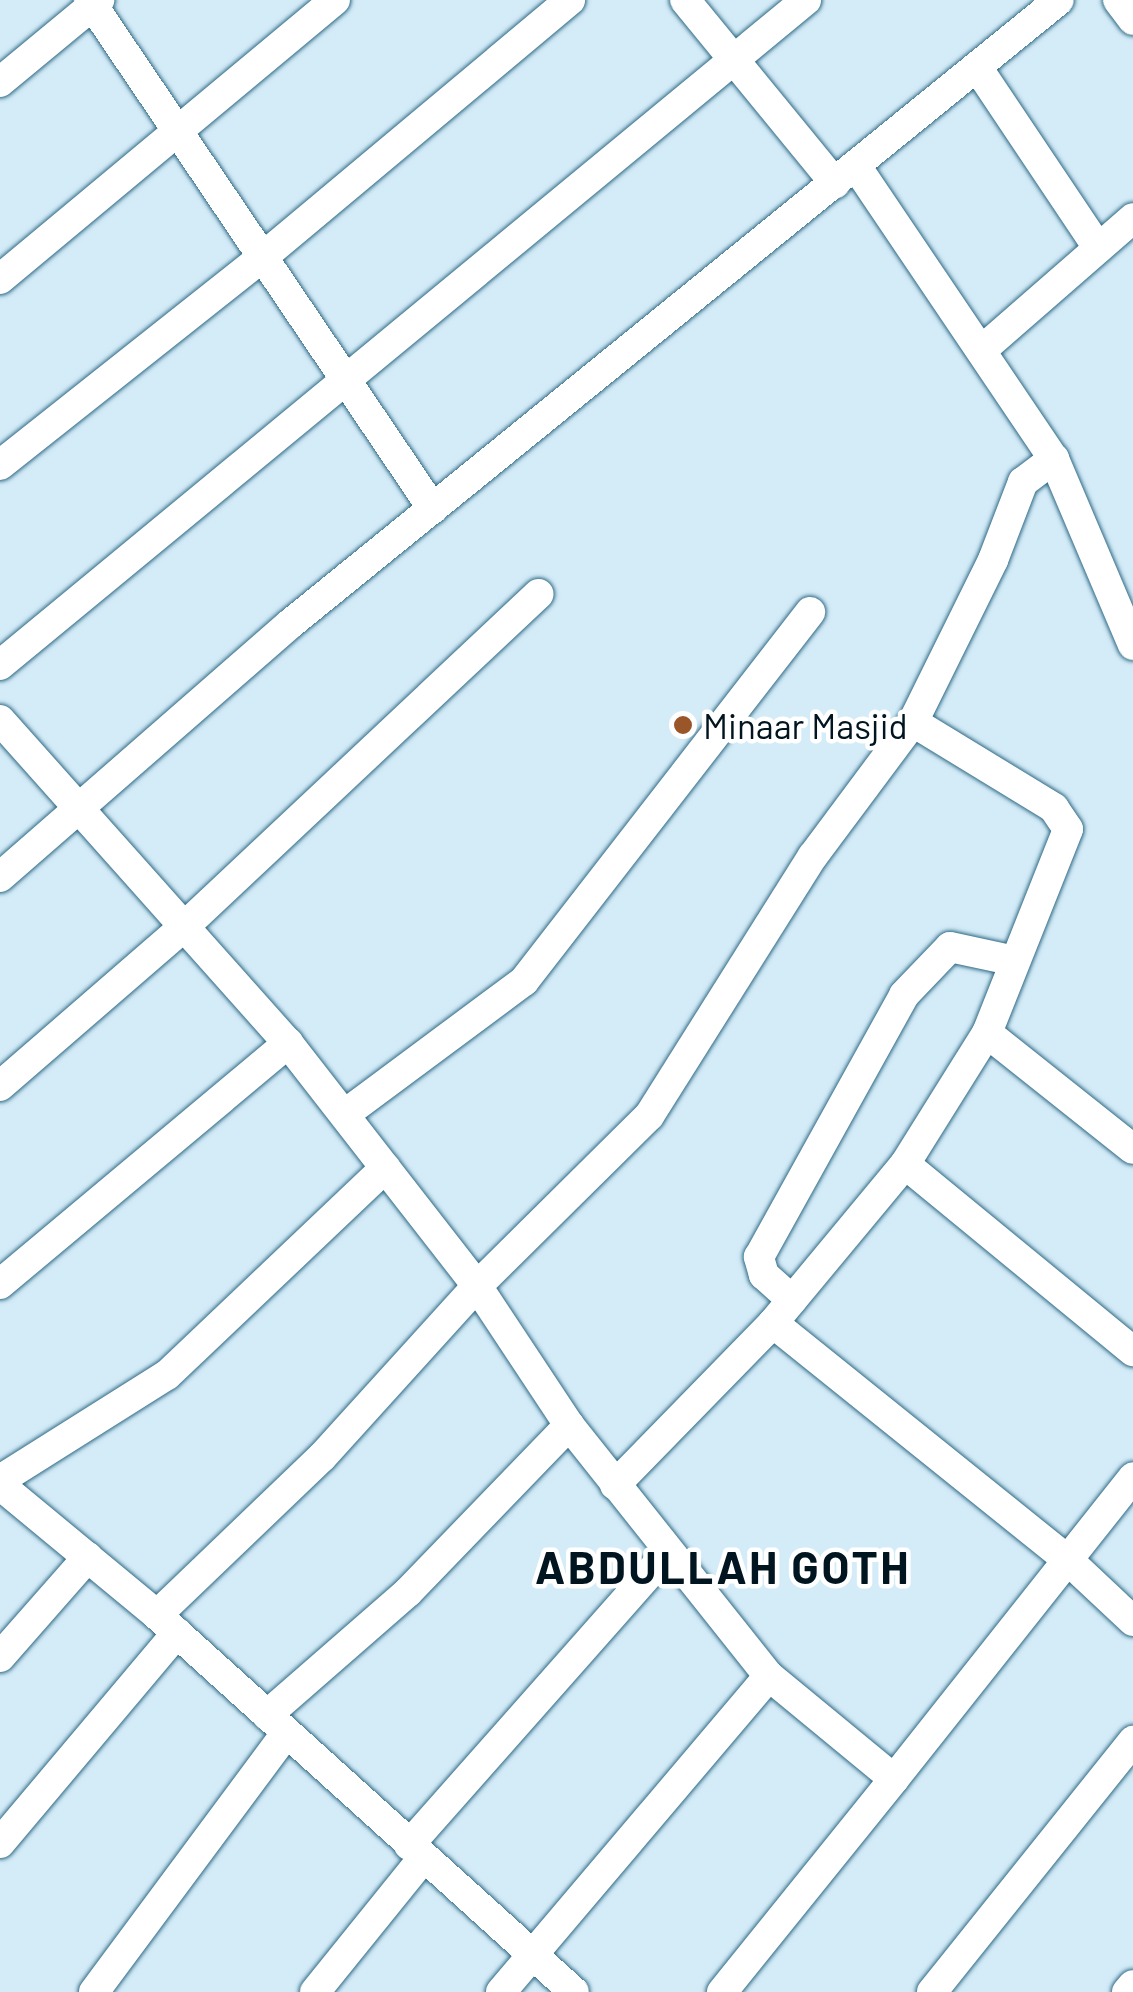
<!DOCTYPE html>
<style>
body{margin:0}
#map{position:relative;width:1133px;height:1992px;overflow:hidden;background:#d4ecf8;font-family:Barlow,sans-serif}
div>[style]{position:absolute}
.roads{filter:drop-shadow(0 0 2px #2e6985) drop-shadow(0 0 2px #2e6985)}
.street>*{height:30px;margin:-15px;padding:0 15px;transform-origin:15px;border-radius:15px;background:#fff}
.dots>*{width:28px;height:28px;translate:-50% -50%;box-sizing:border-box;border:5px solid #fff;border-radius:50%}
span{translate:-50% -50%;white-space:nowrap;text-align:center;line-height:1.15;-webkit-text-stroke:9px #fff;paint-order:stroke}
.poi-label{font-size:35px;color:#001520}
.left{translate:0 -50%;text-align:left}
.district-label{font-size:45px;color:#001520;font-weight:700;letter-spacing:2.5px}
</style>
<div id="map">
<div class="roads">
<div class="street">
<div style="left:89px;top:0;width:614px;rotate:55.95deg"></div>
<div style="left:685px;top:0;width:237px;rotate:50.7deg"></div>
<div style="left:1118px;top:0;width:25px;rotate:53deg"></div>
<div style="left:977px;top:67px;width:218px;rotate:56.2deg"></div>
<div style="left:0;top:82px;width:129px;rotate:-39.6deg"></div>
<div style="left:856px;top:166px;width:354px;rotate:56deg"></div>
<div style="left:1054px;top:459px;width:202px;rotate:67deg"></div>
<div style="left:0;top:279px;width:436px;rotate:-39.8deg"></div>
<div style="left:983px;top:349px;width:199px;rotate:-41.1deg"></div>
<div style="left:0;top:465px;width:337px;rotate:-38.4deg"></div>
<div style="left:264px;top:256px;width:399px;rotate:-39.9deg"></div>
<div style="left:0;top:665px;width:1045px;rotate:-39.52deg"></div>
<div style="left:0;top:720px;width:433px;rotate:48.3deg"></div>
<div style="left:288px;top:1043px;width:308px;rotate:52.1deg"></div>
<div style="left:477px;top:1286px;width:167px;rotate:56.5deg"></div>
<div style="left:569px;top:1425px;width:321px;rotate:51.5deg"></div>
<div style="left:769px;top:1676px;width:162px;rotate:39.5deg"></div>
<div style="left:894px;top:1779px;width:274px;rotate:128.9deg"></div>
<div style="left:0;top:877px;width:385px;rotate:-41.1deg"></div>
<div style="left:290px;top:624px;width:990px;rotate:-39.06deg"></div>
<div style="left:987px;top:1033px;width:186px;rotate:38.5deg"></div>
<div style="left:0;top:1086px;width:245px;rotate:-40.9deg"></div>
<div style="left:185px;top:926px;width:485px;rotate:-43.2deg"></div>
<div style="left:345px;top:1114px;width:223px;rotate:-36.6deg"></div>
<div style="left:524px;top:981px;width:467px;rotate:-52.2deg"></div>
<div style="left:905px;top:1164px;width:295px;rotate:39.4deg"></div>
<div style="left:0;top:1284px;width:376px;rotate:-39.9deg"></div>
<div style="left:792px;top:1300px;width:38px;rotate:-138deg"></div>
<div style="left:764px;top:1275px;width:19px;rotate:-106deg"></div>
<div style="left:759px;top:1257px;width:299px;rotate:-61deg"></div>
<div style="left:904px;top:995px;width:66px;rotate:-46.2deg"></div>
<div style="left:950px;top:947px;width:66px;rotate:12.2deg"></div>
<div style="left:773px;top:1323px;width:378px;rotate:38.8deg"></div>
<div style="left:1068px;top:1560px;width:89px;rotate:43.2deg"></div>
<div style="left:0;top:1480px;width:197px;rotate:-32.2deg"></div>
<div style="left:167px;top:1375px;width:301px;rotate:-43.5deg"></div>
<div style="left:0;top:1485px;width:204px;rotate:39.6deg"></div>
<div style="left:157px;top:1615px;width:562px;rotate:42.12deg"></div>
<div style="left:615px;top:1485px;width:226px;rotate:-45.7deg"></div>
<div style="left:773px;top:1323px;width:207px;rotate:-50.3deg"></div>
<div style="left:905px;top:1164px;width:155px;rotate:-58deg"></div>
<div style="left:987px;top:1033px;width:219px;rotate:-68.3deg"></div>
<div style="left:1068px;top:829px;width:25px;rotate:-124deg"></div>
<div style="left:1054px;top:808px;width:165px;rotate:-148.6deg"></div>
<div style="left:157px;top:1615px;width:228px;rotate:-43.8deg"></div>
<div style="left:322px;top:1457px;width:231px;rotate:-47.8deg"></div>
<div style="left:477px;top:1286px;width:242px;rotate:-44.7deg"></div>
<div style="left:649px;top:1116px;width:307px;rotate:-57.8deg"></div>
<div style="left:813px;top:856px;width:167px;rotate:-53.3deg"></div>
<div style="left:913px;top:722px;width:181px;rotate:-63.7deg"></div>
<div style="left:993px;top:560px;width:84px;rotate:-69deg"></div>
<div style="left:1023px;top:482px;width:39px;rotate:-37deg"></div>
<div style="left:0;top:1657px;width:133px;rotate:-48.7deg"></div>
<div style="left:267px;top:1715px;width:187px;rotate:-41.1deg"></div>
<div style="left:408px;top:1592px;width:232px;rotate:-46deg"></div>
<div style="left:894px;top:1779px;width:385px;rotate:-51.6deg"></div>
<div style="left:0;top:1843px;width:275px;rotate:-49.9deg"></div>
<div style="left:409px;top:1845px;width:391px;rotate:-48.5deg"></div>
<div style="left:94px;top:1992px;width:322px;rotate:-53.4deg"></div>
<div style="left:315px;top:1992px;width:172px;rotate:-51.1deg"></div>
<div style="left:501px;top:1992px;width:414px;rotate:-49.7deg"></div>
<div style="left:932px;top:1992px;width:322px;rotate:-51.3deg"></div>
<div style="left:1127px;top:1992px;width:9px;rotate:-49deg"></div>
</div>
</div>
<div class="dots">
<div style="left:683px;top:725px;background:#9a5529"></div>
</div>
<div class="poi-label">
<span class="left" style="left:703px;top:725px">Minaar Masjid</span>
</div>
<div class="district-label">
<span style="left:723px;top:1567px">ABDULLAH GOTH</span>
</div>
</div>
